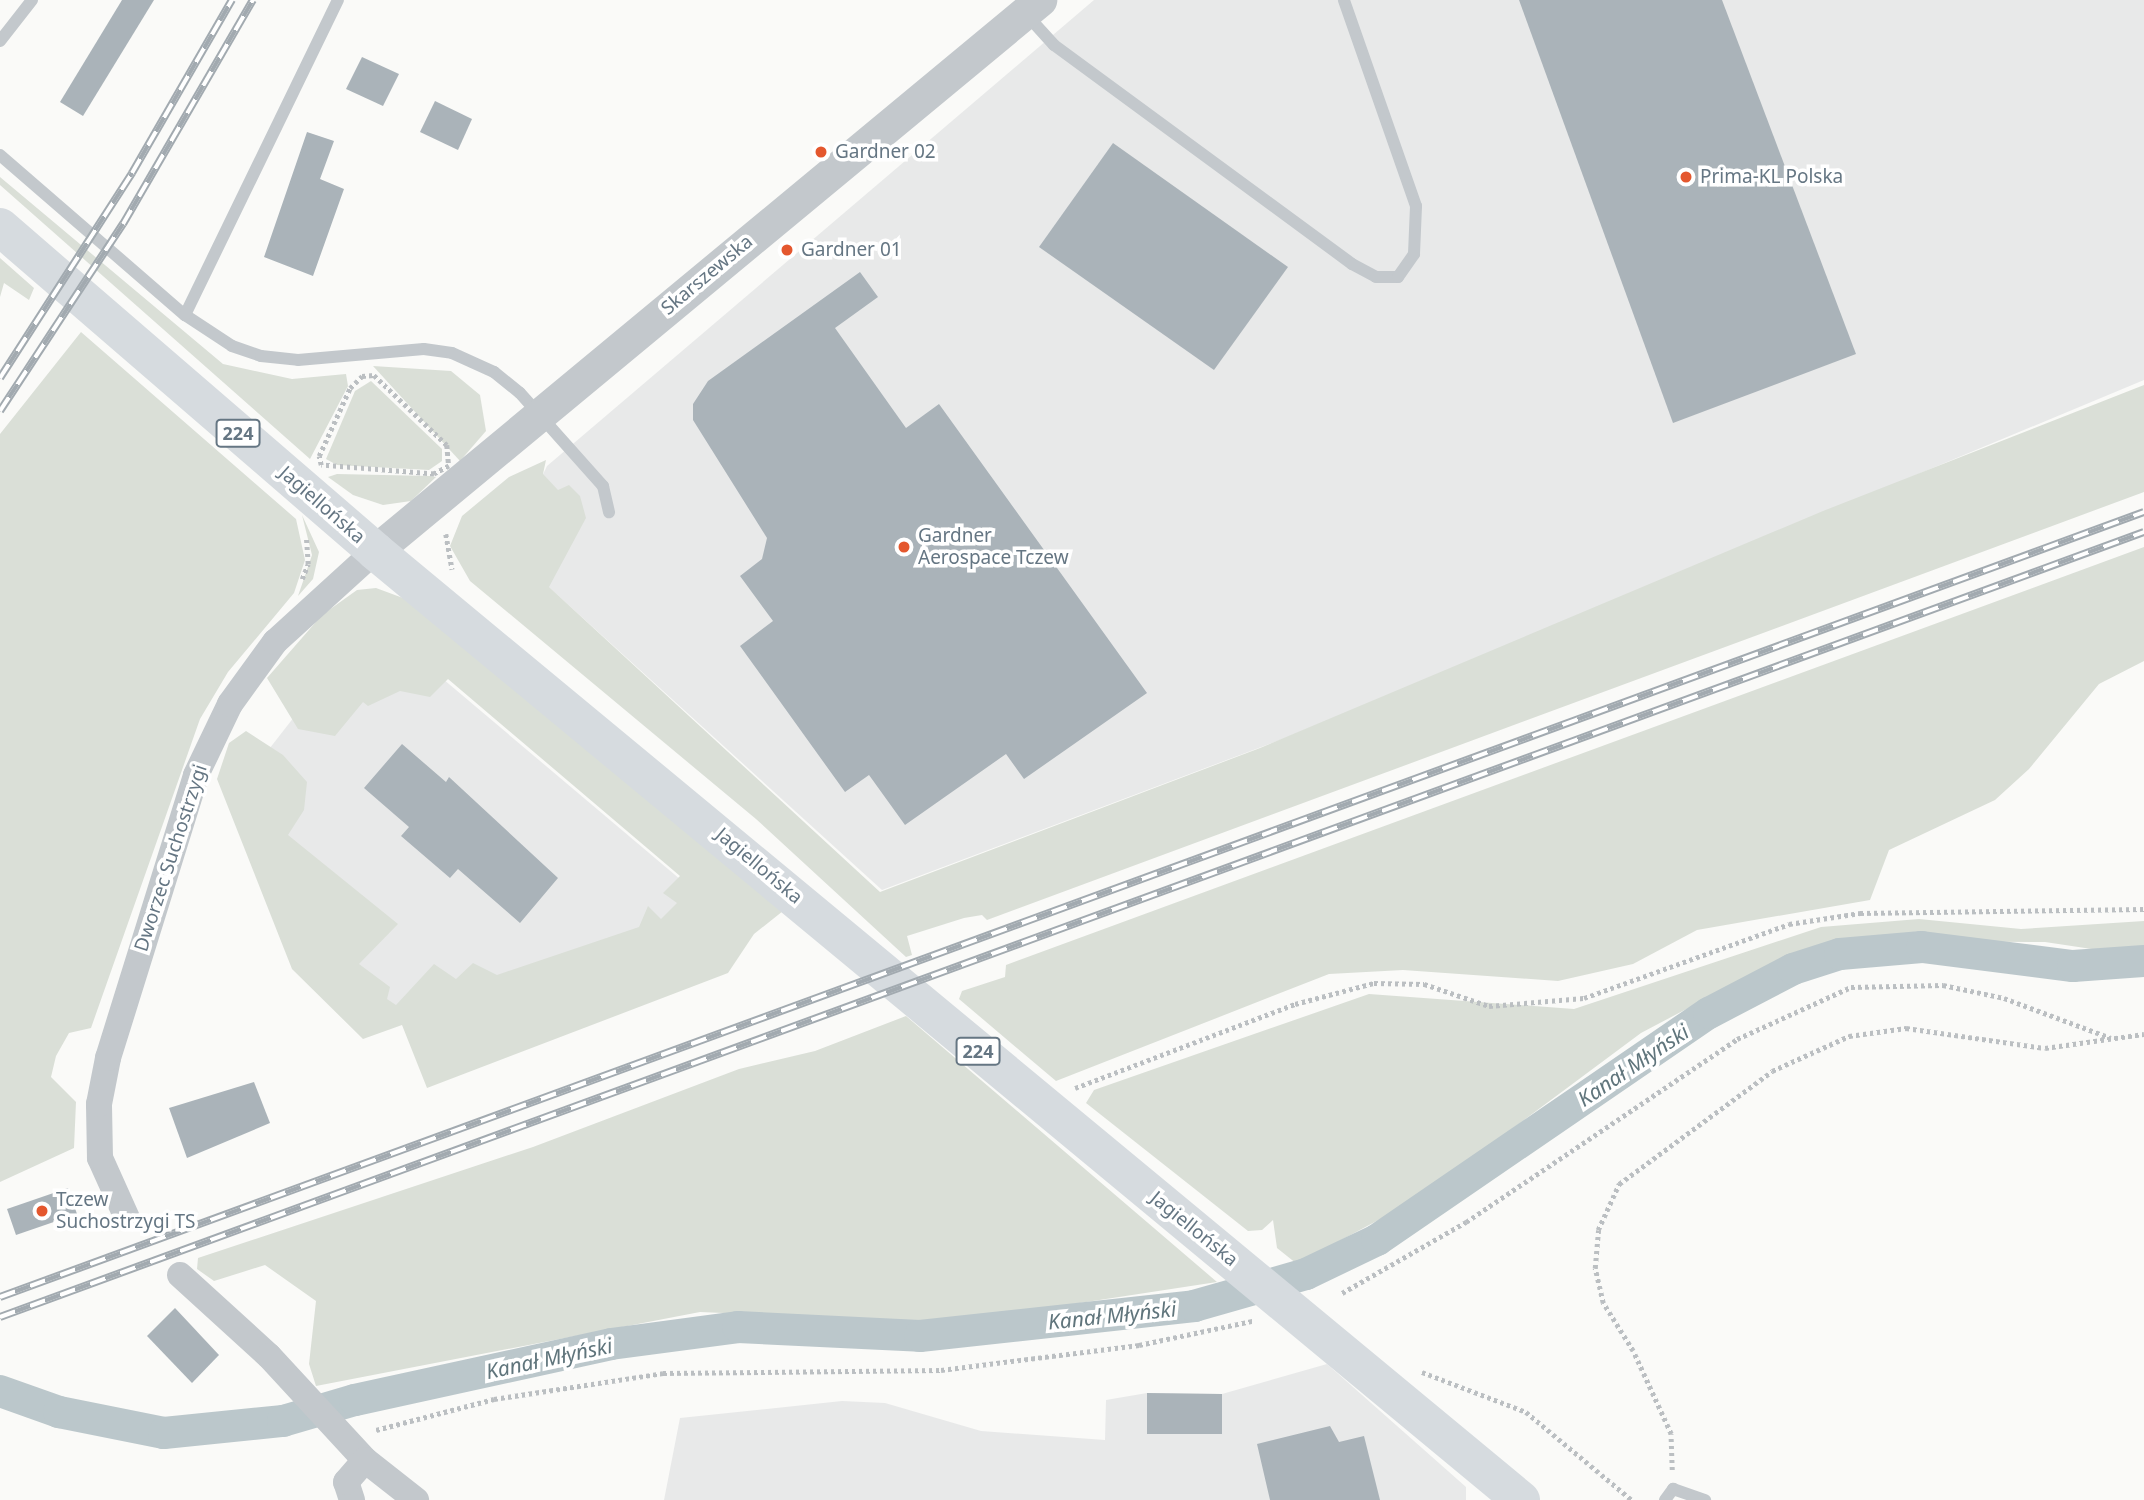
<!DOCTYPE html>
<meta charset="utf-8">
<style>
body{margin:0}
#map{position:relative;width:2144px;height:1500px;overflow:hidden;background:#fafaf8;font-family:"Noto Sans",sans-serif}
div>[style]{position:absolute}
.built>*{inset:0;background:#e8e9e9}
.green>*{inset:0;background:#dadfd7}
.canal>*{height:32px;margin:-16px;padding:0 16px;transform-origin:16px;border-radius:16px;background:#bbc7cb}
.building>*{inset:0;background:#aab3b9}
.path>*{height:4.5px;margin-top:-2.25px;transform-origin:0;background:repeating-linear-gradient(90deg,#bbbfc2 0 3.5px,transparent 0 7px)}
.service>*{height:12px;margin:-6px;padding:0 6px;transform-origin:6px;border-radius:6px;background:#c3c8cc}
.minor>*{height:26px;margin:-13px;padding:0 13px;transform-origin:13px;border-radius:13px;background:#c3c8cc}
.tertiary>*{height:33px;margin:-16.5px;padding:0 16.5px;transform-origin:16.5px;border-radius:16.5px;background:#c3c8cc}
.primary>*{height:38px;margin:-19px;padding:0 19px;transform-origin:19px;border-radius:19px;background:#d6dbdf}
.rail>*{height:8px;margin-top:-4px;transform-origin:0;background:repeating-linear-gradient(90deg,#fff 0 16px,#a2aab0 0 32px);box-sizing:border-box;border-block:2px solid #a2aab0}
.dots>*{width:19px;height:19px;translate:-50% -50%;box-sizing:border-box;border:4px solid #fff;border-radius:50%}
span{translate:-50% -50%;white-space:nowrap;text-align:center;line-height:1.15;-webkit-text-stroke:7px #fff;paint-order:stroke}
.shield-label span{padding:2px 5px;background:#fff;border:2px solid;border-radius:5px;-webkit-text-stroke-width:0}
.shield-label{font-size:18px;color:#657683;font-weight:700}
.poi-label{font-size:19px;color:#657683}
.left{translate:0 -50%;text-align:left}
.street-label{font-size:19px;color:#657683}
.water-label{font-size:21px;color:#60757c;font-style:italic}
</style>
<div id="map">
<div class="built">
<div style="clip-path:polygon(1094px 0,2144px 0,2144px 380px,1285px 738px,882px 890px,507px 549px,547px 466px)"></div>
<div style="clip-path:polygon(379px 625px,713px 907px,362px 1035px,252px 771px,333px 667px)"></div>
<div style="clip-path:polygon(1327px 1364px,1466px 1487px,1466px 1500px,664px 1500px,680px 1418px,842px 1401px,885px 1403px,981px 1431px,1105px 1440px,1106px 1400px,1147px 1393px,1222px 1394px)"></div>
</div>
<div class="green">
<div style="clip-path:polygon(0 177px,223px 364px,292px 379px,346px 374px,348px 386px,310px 459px,0 185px)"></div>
<div style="clip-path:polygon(0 258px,34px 288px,29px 300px,4px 283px,0 297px)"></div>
<div style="clip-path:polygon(81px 332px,296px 519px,305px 560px,294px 593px,228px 672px,200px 719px,91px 1028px,69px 1033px,56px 1056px,51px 1077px,76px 1102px,74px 1148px,0 1182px,0 434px)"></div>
<div style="clip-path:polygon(373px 366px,451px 371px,480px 395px,486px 431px,460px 461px)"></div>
<div style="clip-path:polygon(371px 381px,442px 449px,442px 461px,429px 470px,337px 465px,326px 459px,355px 391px)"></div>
<div style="clip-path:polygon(2144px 385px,2144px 492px,987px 920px,982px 915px,964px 918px,907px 936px,912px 955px,906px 957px,756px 819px,470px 581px,450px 546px,462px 516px,509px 477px,546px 460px,543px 474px,558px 490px,569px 485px,580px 496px,586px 518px,549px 587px,880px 892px,1260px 748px,1823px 511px)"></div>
<div style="clip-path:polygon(337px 474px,430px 476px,436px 477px,411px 501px,383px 505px,353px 495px,328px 477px)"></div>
<div style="clip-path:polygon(302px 515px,319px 552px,313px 579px,298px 596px,312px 555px)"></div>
<div style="clip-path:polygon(2144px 547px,2144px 661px,2099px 684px,2029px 769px,1995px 800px,1889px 850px,1870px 900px,1697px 930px,1633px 964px,1558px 981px,1403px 970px,1329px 974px,1056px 1081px,959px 999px,962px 991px,1005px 977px,1006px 965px)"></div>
<div style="clip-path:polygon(376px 588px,403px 598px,783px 911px,754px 934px,728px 973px,427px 1088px,402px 1025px,363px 1039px,292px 969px,217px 779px,229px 743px,246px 731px,283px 755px,307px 782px,304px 810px,288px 835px,398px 924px,359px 964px,390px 987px,387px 999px,396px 1005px,434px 964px,456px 979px,473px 963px,497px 975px,639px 927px,648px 906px,661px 919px,677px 903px,663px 893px,680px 876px,448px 679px,430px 697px,400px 691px,368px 706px,363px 702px,335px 736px,298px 729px,267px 678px,322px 615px,357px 590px)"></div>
<div style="clip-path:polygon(1919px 919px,2021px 929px,2144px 921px,2144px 947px,2105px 951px,2045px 942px,1859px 941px,1764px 968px,1641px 1033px,1419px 1198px,1297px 1264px,1277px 1248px,1273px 1220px,1262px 1230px,1248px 1231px,1086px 1103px,1094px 1090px,1369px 994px,1574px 1009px,1821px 927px)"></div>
<div style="clip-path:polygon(906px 1016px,1217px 1282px,949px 1323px,700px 1312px,316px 1386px,309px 1364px,316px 1301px,265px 1265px,214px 1281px,197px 1269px,198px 1258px,533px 1147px,739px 1069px,815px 1051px)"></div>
</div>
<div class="canal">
<div style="left:0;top:1391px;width:63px;rotate:19.6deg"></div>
<div style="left:59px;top:1412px;width:107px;rotate:11.3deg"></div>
<div style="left:164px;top:1433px;width:120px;rotate:-5.8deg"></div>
<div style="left:283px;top:1421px;width:75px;rotate:-16.3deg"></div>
<div style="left:355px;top:1400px;width:262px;rotate:-12.3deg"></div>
<div style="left:611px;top:1344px;width:128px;rotate:-7.6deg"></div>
<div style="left:738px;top:1327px;width:182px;rotate:2.8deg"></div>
<div style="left:920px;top:1336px;width:276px;rotate:-6.2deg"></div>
<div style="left:1194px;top:1306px;width:116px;rotate:-15.9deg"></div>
<div style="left:1306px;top:1274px;width:79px;rotate:-25.6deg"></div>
<div style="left:1377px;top:1240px;width:402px;rotate:-34.4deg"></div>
<div style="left:1709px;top:1013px;width:95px;rotate:-27.6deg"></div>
<div style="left:1793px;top:969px;width:49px;rotate:-17.7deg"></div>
<div style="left:1840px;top:954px;width:82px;rotate:-4.9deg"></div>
<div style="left:1922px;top:947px;width:152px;rotate:7.2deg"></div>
<div style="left:2073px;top:966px;width:71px;rotate:-4deg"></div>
</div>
<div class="building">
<div style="clip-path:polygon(122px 0,154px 0,83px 116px,60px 102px)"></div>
<div style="clip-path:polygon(1519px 0,1722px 0,1856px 354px,1673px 423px)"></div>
<div style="clip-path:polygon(362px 57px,399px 74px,383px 106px,346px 89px)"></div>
<div style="clip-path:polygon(435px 101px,472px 119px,458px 150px,420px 132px)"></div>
<div style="clip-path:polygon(307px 132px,334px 141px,320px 179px,344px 189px,313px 276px,264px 257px)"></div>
<div style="clip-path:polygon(1113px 143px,1288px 267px,1214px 370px,1039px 247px)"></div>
<div style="clip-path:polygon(860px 272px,878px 297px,835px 328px,906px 428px,939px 404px,1147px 693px,1024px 779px,1006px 754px,905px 825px,869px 775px,845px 792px,740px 646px,773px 621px,740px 576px,762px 559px,767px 538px,693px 420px,693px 404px,708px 381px)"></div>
<div style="clip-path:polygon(402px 744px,446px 782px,449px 777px,558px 878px,520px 923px,458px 869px,450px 878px,401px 836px,409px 827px,364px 788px)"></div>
<div style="clip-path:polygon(254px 1082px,270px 1123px,187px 1158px,169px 1108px)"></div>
<div style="clip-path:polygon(68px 1188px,77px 1214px,16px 1235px,7px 1209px)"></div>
<div style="clip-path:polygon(175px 1308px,219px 1355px,192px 1383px,147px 1336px)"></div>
<div style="clip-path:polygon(1147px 1393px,1222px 1394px,1222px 1434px,1147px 1434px)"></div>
<div style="clip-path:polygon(1330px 1426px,1339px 1442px,1364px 1436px,1380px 1500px,1270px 1500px,1257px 1444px)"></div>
</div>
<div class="path">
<div style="left:374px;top:375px;width:101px;rotate:43.8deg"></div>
<div style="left:447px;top:445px;width:21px;rotate:85deg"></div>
<div style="left:449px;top:466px;width:17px;rotate:152deg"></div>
<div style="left:434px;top:474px;width:113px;rotate:-175.4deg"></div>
<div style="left:321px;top:465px;width:9px;rotate:-103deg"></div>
<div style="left:319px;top:456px;width:75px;rotate:-65.5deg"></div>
<div style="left:350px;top:388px;width:17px;rotate:-45deg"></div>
<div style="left:362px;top:376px;width:12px;rotate:-5deg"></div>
<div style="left:446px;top:534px;width:36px;rotate:80deg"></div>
<div style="left:302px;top:579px;width:16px;rotate:-68deg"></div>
<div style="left:308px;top:564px;width:27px;rotate:-94deg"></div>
<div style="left:1075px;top:1088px;width:235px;rotate:-20.9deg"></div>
<div style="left:1295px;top:1004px;width:82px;rotate:-14.9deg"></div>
<div style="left:1374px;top:983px;width:50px;rotate:1.1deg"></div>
<div style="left:1424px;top:984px;width:69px;rotate:18.7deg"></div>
<div style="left:1489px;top:1006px;width:95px;rotate:-4.8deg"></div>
<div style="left:1584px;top:998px;width:218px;rotate:-19.8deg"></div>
<div style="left:1789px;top:924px;width:72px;rotate:-8.8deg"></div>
<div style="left:1860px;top:913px;width:284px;rotate:-0.8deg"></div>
<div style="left:1342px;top:1293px;width:143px;rotate:-29.8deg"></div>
<div style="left:1466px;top:1222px;width:327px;rotate:-34deg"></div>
<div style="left:1737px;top:1039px;width:125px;rotate:-24.5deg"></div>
<div style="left:1851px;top:987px;width:92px;rotate:-1.2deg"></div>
<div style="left:1943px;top:985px;width:62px;rotate:12deg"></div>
<div style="left:2004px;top:998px;width:114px;rotate:20.5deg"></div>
<div style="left:1422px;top:1372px;width:111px;rotate:21deg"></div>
<div style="left:1526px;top:1412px;width:138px;rotate:39.7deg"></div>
<div style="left:376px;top:1430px;width:122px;rotate:-14.7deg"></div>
<div style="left:494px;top:1399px;width:171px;rotate:-8.7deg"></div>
<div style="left:663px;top:1373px;width:278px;rotate:-0.6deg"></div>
<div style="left:941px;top:1370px;width:200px;rotate:-7.2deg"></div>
<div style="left:1139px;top:1345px;width:116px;rotate:-12deg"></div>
<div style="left:1672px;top:1470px;width:36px;rotate:-92deg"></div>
<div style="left:1671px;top:1434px;width:91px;rotate:-114.6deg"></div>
<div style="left:1633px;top:1351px;width:57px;rotate:-122deg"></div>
<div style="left:1603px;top:1303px;width:36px;rotate:-103deg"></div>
<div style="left:1595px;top:1268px;width:38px;rotate:-85deg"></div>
<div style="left:1598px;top:1230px;width:51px;rotate:-65.5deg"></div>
<div style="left:1619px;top:1184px;width:190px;rotate:-36.4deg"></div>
<div style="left:1772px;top:1071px;width:85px;rotate:-24.4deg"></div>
<div style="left:1849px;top:1036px;width:58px;rotate:-8deg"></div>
<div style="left:1906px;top:1028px;width:140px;rotate:8.2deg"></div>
<div style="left:2045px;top:1048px;width:100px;rotate:-8deg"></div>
</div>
<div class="service">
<div style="left:1025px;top:13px;width:43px;rotate:47.8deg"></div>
<div style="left:1054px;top:45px;width:370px;rotate:36.3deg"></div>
<div style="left:1352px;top:264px;width:27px;rotate:28deg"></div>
<div style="left:1376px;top:277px;width:22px"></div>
<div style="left:1398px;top:277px;width:28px;rotate:-55deg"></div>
<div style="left:1414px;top:254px;width:48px;rotate:-87.6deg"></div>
<div style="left:1416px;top:206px;width:218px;rotate:-109.3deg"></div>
<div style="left:0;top:41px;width:52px;rotate:-52deg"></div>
<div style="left:0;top:155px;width:245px;rotate:40.9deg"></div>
<div style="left:185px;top:315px;width:56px;rotate:33.4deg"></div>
<div style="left:232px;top:346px;width:31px;rotate:19deg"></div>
<div style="left:261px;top:356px;width:37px;rotate:6deg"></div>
<div style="left:298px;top:360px;width:126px;rotate:-5deg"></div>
<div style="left:424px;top:349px;width:28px;rotate:8deg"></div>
<div style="left:452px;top:353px;width:46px;rotate:24.3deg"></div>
<div style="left:494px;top:372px;width:33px;rotate:39deg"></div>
<div style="left:520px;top:393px;width:125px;rotate:48.3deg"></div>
<div style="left:603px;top:486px;width:27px;rotate:77deg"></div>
<div style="left:185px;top:315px;width:350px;rotate:-64.1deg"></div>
<div style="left:1665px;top:1500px;width:14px;rotate:-54deg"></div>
<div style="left:1673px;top:1489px;width:34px;rotate:19deg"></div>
</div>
<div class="minor">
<div style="left:127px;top:1218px;width:66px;rotate:-114.2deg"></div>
<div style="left:100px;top:1158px;width:54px;rotate:-91.1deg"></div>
<div style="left:99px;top:1104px;width:47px;rotate:-78.9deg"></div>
<div style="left:108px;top:1058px;width:296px;rotate:-72.7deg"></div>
<div style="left:196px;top:775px;width:79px;rotate:-64.4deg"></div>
<div style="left:230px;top:704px;width:77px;rotate:-54deg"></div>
<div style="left:275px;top:642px;width:135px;rotate:-42.3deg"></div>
<div style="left:180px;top:1275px;width:120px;rotate:42.3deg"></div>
<div style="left:269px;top:1356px;width:142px;rotate:47.3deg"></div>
<div style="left:365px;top:1460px;width:65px;rotate:38.1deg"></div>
<div style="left:352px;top:1500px;width:19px;rotate:-108deg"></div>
<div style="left:346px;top:1482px;width:29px;rotate:-49deg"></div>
</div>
<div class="tertiary">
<div style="left:375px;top:551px;width:864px;rotate:-39.64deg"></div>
</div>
<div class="primary">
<div style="left:0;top:227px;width:496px;rotate:40.8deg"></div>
<div style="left:375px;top:551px;width:1488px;rotate:39.63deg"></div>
</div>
<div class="rail">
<div style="left:0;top:378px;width:244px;rotate:-57.2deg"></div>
<div style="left:132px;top:173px;width:200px;rotate:-60deg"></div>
<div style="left:0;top:411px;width:224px;rotate:-56.7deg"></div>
<div style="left:123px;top:224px;width:259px;rotate:-59.9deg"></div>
<div style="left:0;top:1297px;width:2283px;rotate:-20.11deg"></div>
<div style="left:0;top:1317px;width:2283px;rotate:-20.11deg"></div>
</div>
<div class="dots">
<div style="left:821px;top:152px;background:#e4572e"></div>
<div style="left:1686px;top:177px;background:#e4572e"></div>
<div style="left:787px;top:250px;background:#e4572e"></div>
<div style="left:904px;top:547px;background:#e4572e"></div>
<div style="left:42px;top:1211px;background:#e4572e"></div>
</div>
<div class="shield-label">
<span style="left:238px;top:433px">224</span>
<span style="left:978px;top:1051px">224</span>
</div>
<div class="poi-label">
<span class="left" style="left:835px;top:152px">Gardner 02</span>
<span class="left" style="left:1700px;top:177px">Prima-KL Polska</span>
<span class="left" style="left:801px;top:250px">Gardner 01</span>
<span class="left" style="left:918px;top:547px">Gardner<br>Aerospace Tczew</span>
<span class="left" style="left:56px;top:1211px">Tczew<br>Suchostrzygi TS</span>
</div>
<div class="street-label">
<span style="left:707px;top:275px;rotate:-40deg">Skarszewska</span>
<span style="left:322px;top:505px;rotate:41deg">Jagiellońska</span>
<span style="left:171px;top:858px;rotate:-72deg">Dworzec Suchostrzygi</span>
<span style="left:759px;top:866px;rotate:40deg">Jagiellońska</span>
<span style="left:1194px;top:1229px;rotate:39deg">Jagiellońska</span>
</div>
<div class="water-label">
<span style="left:1633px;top:1065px;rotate:-34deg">Kanał Młyński</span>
<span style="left:1112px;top:1315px;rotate:-6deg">Kanał Młyński</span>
<span style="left:549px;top:1358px;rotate:-12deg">Kanał Młyński</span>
</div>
</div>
